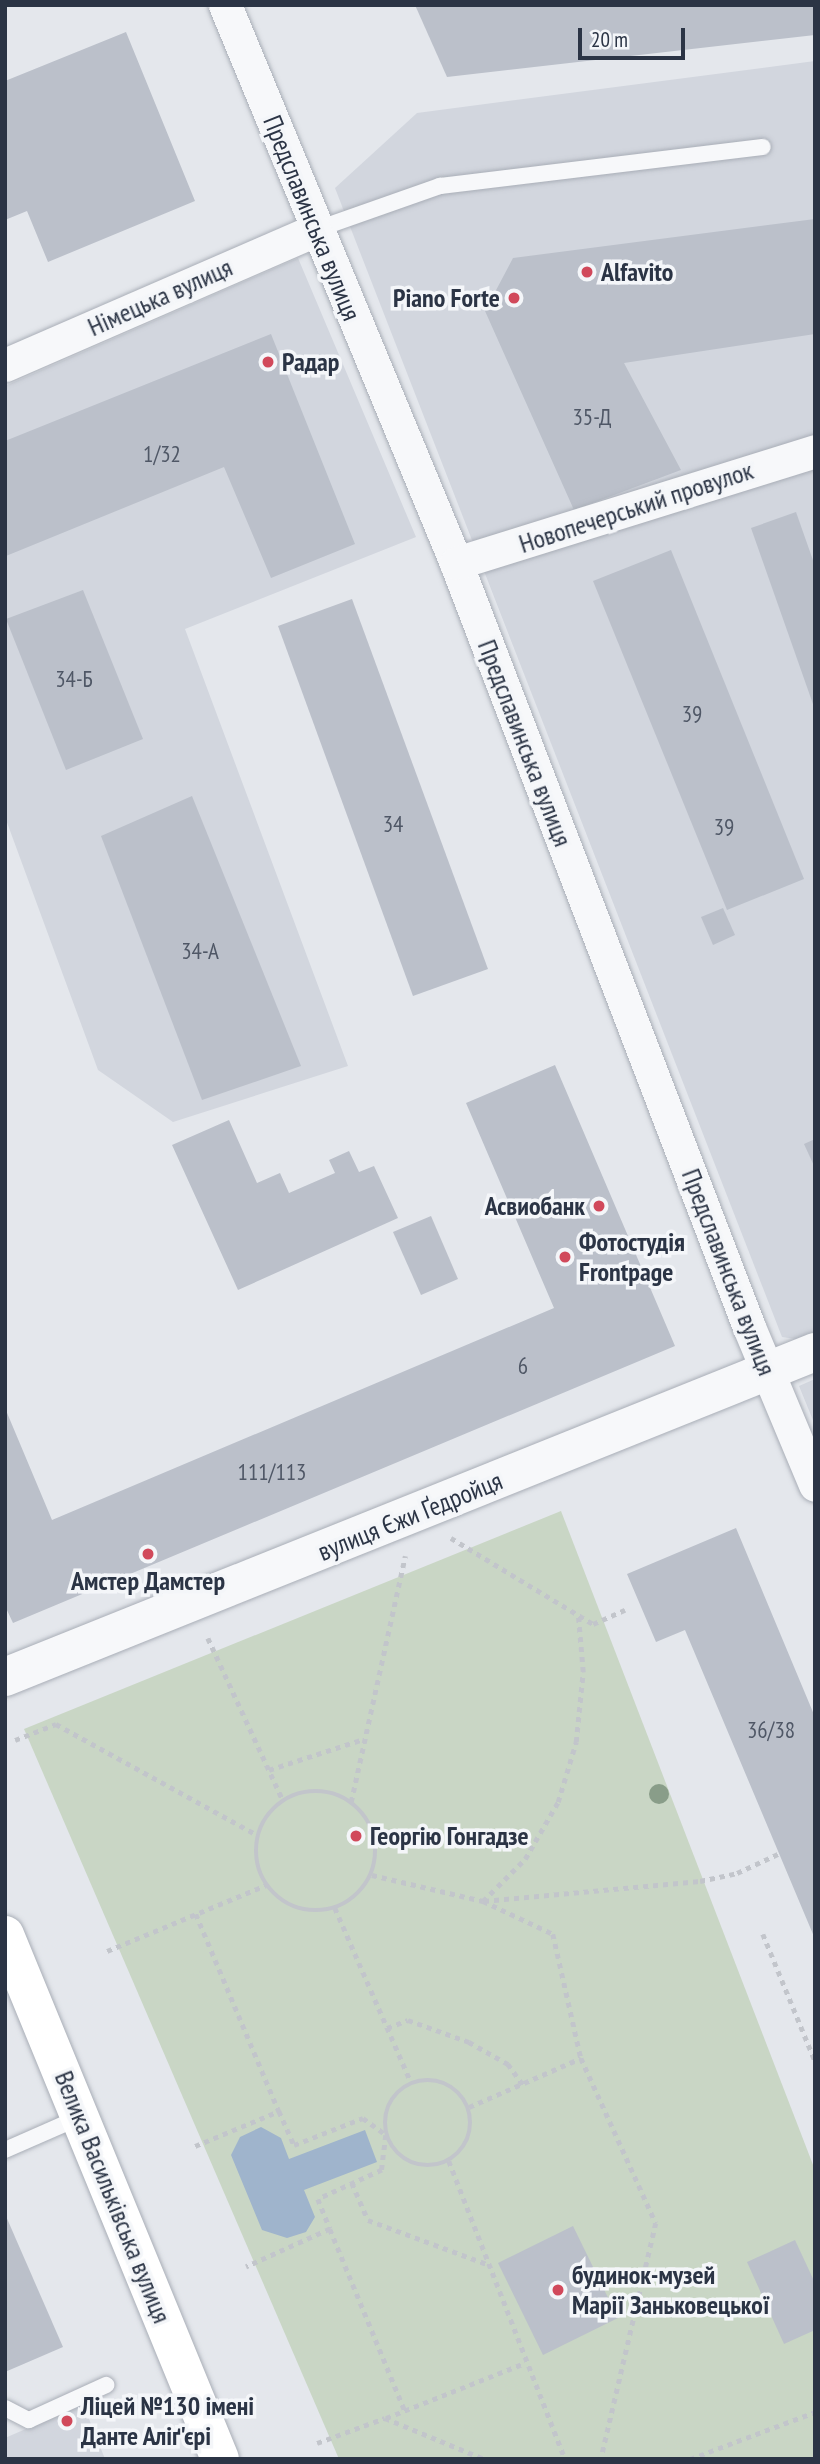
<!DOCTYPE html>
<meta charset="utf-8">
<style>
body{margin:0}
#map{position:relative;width:820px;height:2464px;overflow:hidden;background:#e4e7ec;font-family:"PT Sans Narrow",sans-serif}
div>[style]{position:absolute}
.built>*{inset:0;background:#d2d6de}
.green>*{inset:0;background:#c9d6c5}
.water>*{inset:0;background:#9fb4cc}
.building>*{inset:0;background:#bbc0ca}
.path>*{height:4.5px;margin-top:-2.25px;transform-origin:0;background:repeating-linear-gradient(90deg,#c2c5cb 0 5px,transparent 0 10px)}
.path>.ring{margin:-2.25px;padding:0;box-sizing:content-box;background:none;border:4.5px solid #c2c5cb;border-radius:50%}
.roads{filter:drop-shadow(0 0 2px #a9aeb7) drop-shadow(0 0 2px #a9aeb7)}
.service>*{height:16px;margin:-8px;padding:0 8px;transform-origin:8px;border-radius:8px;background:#f7f8fa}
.minor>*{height:33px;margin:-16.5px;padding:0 16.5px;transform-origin:16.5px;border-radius:16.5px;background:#f7f8fa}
.tertiary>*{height:38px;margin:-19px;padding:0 19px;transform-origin:19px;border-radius:19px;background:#f7f8fa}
.primary>*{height:38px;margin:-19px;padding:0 19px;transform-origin:19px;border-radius:19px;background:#fff}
.trees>*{width:20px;height:20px;margin:-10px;border-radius:50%;background:#899d89}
.dots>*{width:19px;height:19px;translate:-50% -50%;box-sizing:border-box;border:4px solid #f4f6f9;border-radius:50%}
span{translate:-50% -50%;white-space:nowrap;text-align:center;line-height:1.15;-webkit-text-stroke:7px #f4f6f9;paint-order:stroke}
.number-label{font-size:23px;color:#4f5766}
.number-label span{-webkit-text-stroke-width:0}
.street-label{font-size:26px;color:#2b3445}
.poi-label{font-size:26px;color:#2b3445;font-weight:700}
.left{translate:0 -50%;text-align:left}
.right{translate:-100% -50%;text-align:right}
.frame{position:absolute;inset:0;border:7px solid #2b3445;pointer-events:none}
.scale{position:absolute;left:578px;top:28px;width:107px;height:32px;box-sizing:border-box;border:4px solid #2b3445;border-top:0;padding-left:9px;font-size:21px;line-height:24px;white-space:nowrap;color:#2b3445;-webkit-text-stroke:5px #f4f6f9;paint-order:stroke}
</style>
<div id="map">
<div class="built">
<div style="clip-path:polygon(815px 61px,815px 1335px,802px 1340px,782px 1337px,335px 188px,417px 113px)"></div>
<div style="clip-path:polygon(298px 258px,416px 537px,185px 629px,348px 1066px,173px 1122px,98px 1070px,5px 817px,5px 386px)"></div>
<div style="clip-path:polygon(815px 1379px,815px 1425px,799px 1386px)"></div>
<div style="clip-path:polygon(83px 2404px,105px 2459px,5px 2459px,5px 2438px)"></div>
</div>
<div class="green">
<div style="clip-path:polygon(561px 1511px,815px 2170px,815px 2459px,339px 2459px,24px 1729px)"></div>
</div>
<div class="water">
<div style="clip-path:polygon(261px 2127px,281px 2138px,289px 2159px,365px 2130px,377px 2162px,304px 2190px,315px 2217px,306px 2232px,287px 2238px,262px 2230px,231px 2155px,240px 2137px)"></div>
</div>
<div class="building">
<div style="clip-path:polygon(415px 5px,815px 5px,815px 35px,447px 77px)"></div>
<div style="clip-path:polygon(126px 32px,195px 201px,48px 262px,27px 211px,5px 220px,5px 81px)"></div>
<div style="clip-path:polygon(815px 219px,815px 334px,624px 363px,681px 470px,574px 510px,485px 311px,513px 258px)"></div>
<div style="clip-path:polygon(271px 334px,355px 544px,271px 578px,224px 467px,6px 556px,5px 441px)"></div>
<div style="clip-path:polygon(796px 512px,815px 566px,814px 707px,751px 528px)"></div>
<div style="clip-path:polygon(671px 550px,804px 879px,727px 910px,593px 581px)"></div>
<div style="clip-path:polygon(83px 590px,143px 739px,66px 770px,6px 619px)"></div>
<div style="clip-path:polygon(352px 599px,488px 969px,413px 996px,278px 626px)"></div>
<div style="clip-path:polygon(192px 796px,301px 1066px,202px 1100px,101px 836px)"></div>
<div style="clip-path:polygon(723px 908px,735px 935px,713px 945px,701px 917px)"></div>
<div style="clip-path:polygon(555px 1065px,675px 1346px,13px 1623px,5px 1606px,5px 1408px,52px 1520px,554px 1308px,466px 1103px)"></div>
<div style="clip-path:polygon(229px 1120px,257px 1183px,280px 1173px,289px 1193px,335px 1173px,329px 1160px,349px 1151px,359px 1172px,374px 1166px,398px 1218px,238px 1290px,172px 1145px)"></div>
<div style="clip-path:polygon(815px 1139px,815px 1168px,804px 1144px)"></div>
<div style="clip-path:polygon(431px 1216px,458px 1279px,421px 1295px,393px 1232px)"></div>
<div style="clip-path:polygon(736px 1528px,815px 1717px,815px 1939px,685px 1630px,656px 1642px,627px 1574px)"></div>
<div style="clip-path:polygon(5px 2214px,63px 2347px,5px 2372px)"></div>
<div style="clip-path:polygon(573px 2226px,618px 2318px,543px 2355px,498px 2263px)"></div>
<div style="clip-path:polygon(795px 2240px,815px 2283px,815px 2330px,784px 2344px,747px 2262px)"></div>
</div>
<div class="path">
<div style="left:451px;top:1538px;width:166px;rotate:31.2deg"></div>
<div style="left:593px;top:1624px;width:35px;rotate:-24deg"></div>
<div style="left:208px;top:1638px;width:179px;rotate:65.2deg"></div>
<div style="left:15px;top:1740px;width:44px;rotate:-21.3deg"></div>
<div style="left:56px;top:1724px;width:230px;rotate:28.9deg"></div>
<div style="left:269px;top:1770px;width:100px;rotate:-18.1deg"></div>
<div class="ring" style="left:256px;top:1791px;width:115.5px;height:115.5px"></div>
<div style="left:351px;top:1802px;width:252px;rotate:-77.6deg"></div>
<div style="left:372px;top:1875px;width:114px;rotate:13.2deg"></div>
<div style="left:483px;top:1901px;width:77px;rotate:25.2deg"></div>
<div style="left:553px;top:1934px;width:127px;rotate:77.3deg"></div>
<div style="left:581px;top:2058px;width:181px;rotate:65.6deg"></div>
<div style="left:656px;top:2223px;width:242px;rotate:103.1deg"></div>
<div style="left:483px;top:1901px;width:59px;rotate:-45deg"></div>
<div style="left:525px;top:1859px;width:66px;rotate:-59.9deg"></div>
<div style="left:558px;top:1802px;width:63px;rotate:-73.3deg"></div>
<div style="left:576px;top:1742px;width:70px;rotate:-84.3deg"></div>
<div style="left:583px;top:1672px;width:58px;rotate:-94.9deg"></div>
<div style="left:484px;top:1901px;width:217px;rotate:-5.3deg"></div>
<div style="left:700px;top:1881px;width:38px;rotate:-12deg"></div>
<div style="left:737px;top:1873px;width:45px;rotate:-24.9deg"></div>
<div style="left:335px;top:1908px;width:190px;rotate:66.4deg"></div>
<div style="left:196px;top:1914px;width:214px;rotate:67.2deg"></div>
<div style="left:763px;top:1934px;width:137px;rotate:67.7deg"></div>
<div style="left:107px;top:1951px;width:172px;rotate:-22.5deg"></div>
<div style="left:387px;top:2028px;width:22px;rotate:-21deg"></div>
<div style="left:408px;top:2020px;width:65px;rotate:19.8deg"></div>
<div style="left:469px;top:2042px;width:45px;rotate:29.4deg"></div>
<div style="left:508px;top:2064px;width:26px;rotate:54deg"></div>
<div class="ring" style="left:385px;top:2080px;width:81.5px;height:81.5px"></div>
<div style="left:469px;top:2107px;width:122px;rotate:-23.6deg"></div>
<div style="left:195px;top:2146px;width:91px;rotate:-22.6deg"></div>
<div style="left:279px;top:2111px;width:37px;rotate:66deg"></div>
<div style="left:294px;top:2145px;width:74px;rotate:-21.4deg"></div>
<div style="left:363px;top:2118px;width:29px;rotate:36deg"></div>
<div style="left:386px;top:2135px;width:35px;rotate:97deg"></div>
<div style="left:382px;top:2170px;width:70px;rotate:155.6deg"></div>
<div style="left:318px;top:2199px;width:32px;rotate:68deg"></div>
<div style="left:330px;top:2229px;width:92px;rotate:155.7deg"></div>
<div style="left:449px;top:2161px;width:320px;rotate:68.7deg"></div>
<div style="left:352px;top:2183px;width:40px;rotate:66.6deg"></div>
<div style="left:368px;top:2220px;width:127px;rotate:20.3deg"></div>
<div style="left:330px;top:2229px;width:197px;rotate:67.6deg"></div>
<div style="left:386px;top:2418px;width:149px;rotate:-21.6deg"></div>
<div style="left:317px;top:2443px;width:72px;rotate:-20.2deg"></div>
<div style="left:385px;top:2418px;width:107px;rotate:22.5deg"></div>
<div style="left:690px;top:2459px;width:134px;rotate:-20.6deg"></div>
</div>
<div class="roads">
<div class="service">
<div style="left:315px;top:230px;width:133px;rotate:-19.4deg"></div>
<div style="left:440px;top:186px;width:325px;rotate:-6.9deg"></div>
<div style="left:5px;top:2150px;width:82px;rotate:-23.7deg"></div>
<div style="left:5px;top:2408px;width:27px;rotate:27deg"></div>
<div style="left:29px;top:2420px;width:85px;rotate:-24.4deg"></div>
</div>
<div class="minor">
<div style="left:225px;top:5px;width:604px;rotate:67.51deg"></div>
<div style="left:456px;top:563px;width:818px;rotate:69.02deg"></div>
<div style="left:749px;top:1327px;width:171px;rotate:67.3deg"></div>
<div style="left:5px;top:365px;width:338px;rotate:-23.5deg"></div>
<div style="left:456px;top:563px;width:376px;rotate:-17.3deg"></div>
</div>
<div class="tertiary">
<div style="left:5px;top:1677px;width:873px;rotate:-21.86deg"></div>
</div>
<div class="primary">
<div style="left:5px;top:1935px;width:566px;rotate:67.69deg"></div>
</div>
</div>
<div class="trees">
<div style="left:659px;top:1794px"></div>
</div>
<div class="dots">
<div style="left:587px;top:272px;background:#d1495b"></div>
<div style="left:514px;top:298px;background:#d1495b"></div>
<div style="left:268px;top:362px;background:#d1495b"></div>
<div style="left:599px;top:1206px;background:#d1495b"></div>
<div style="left:565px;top:1257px;background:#d1495b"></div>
<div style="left:148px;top:1554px;background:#d1495b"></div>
<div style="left:356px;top:1836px;background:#d1495b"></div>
<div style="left:558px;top:2290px;background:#d1495b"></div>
<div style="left:67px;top:2421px;background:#d1495b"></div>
</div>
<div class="number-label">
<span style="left:592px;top:417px">35-Д</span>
<span style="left:162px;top:454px">1/32</span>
<span style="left:74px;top:679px">34-Б</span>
<span style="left:692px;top:714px">39</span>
<span style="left:393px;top:824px">34</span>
<span style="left:724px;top:827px">39</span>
<span style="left:200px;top:951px">34-А</span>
<span style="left:523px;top:1366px">6</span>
<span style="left:272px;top:1472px">111/113</span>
<span style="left:771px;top:1730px">36/38</span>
</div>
<div class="street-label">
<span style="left:312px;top:218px;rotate:68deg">Предславинська вулиця</span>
<span style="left:160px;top:297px;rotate:-24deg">Німецька вулиця</span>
<span style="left:636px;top:507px;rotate:-18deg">Новопечерський провулок</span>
<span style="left:525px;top:743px;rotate:69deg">Предславинська вулиця</span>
<span style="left:729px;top:1272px;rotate:69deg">Предславинська вулиця</span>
<span style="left:410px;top:1516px;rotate:-22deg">вулиця Єжи Ґедройця</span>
<span style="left:113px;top:2197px;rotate:68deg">Велика Васильківська вулиця</span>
</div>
<div class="poi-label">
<span class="left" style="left:601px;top:272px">Alfavito</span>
<span class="right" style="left:500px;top:298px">Piano Forte</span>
<span class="left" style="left:282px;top:362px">Радар</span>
<span class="right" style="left:585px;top:1206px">Асвиобанк</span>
<span class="left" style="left:579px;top:1257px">Фотостудія<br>Frontpage</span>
<span style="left:148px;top:1581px">Амстер Дамстер</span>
<span class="left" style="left:370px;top:1836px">Георгію Гонгадзе</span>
<span class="left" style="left:572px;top:2290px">будинок-музей<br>Марії Заньковецької</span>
<span class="left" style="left:81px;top:2421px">Ліцей №130 імені<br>Данте Аліґ'єрі</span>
</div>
<div class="frame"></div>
<div class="scale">20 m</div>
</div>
